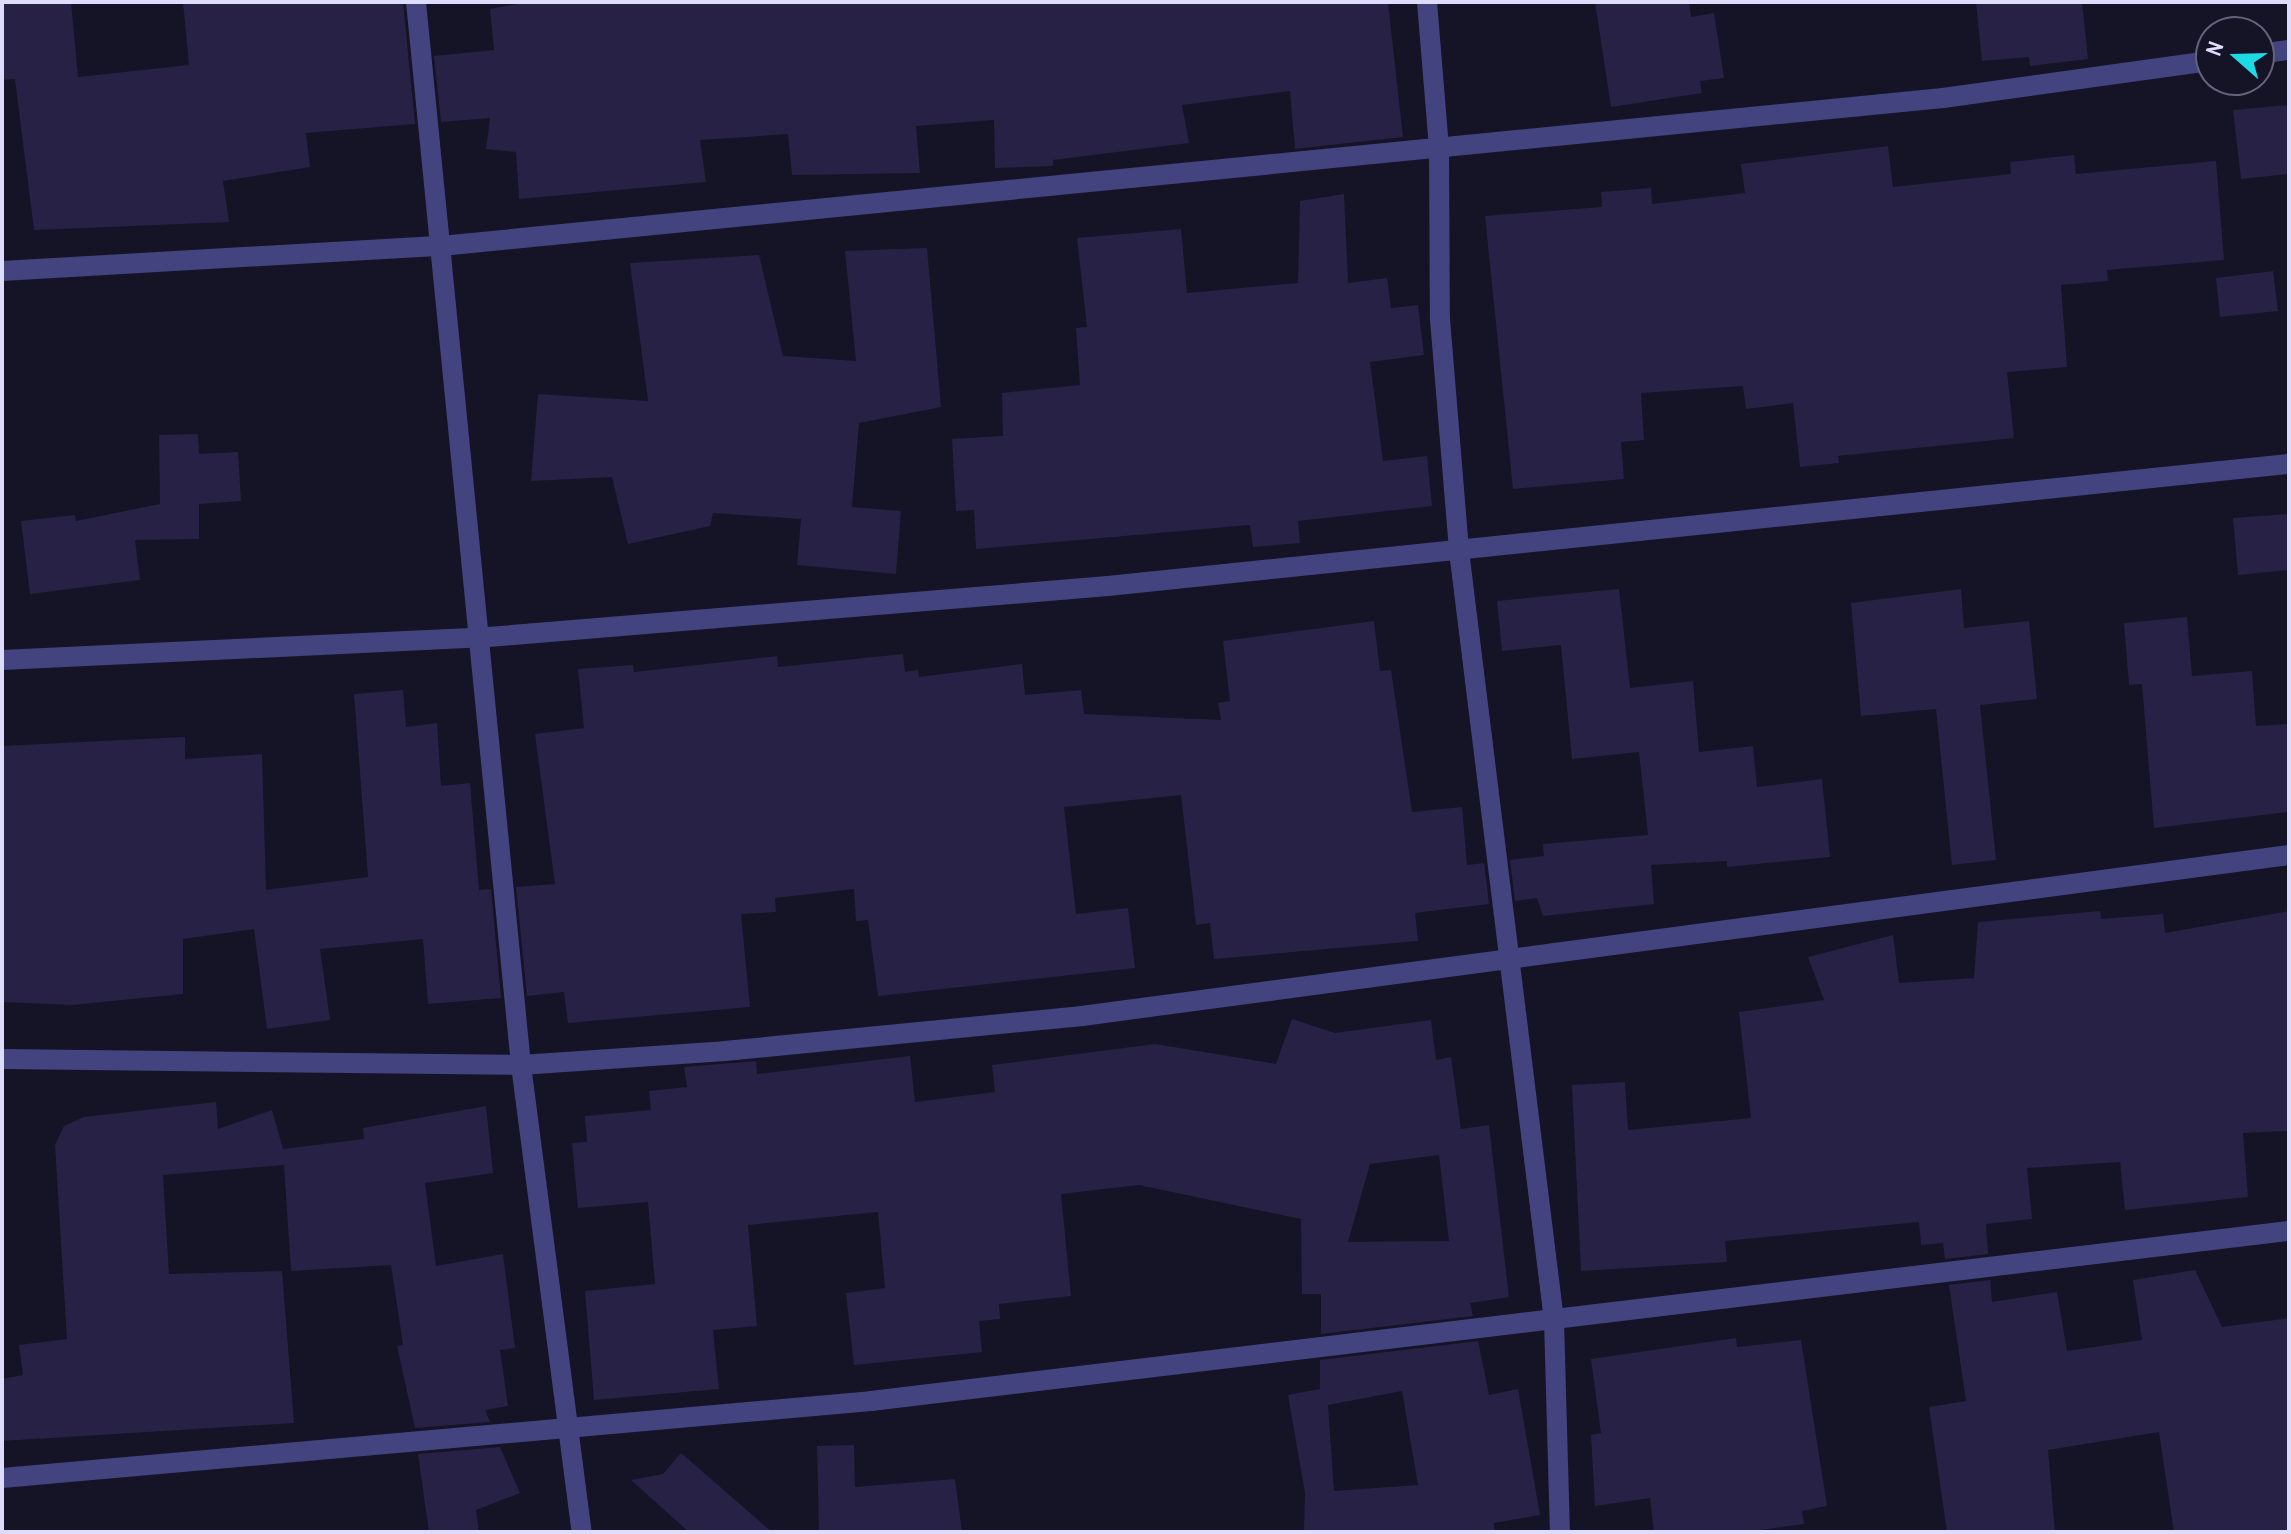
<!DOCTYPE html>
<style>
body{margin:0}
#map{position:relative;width:2291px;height:1534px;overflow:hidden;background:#151326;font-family:"Archivo Narrow",sans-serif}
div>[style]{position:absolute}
.building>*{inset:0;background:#272145}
.minor>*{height:20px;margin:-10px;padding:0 10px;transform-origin:10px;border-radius:10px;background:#434380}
span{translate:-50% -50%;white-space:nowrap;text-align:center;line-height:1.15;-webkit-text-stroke:6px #151326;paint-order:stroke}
.frame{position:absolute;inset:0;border:4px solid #dedcfb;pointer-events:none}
.north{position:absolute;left:2195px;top:16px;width:80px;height:80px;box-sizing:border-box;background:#151326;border:2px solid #65637b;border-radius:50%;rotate:290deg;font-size:22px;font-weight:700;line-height:32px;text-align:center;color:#dedcfb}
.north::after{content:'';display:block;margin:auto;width:28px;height:36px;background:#1ddae6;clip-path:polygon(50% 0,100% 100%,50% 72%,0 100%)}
</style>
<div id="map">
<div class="building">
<div style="clip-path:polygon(2px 2px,71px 2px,78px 77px,189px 65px,183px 2px,403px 2px,415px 124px,306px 133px,310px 167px,223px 181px,229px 222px,34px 230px,15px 79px,2px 80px)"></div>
<div style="clip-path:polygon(528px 2px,1388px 2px,1403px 137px,1295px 149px,1290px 91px,1182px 105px,1189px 143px,1053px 160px,1053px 166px,995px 168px,994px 120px,916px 126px,920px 173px,792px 175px,788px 134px,700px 140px,706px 182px,519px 199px,516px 152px,486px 149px,490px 118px,441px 122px,434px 56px,494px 50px,490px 9px)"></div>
<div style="clip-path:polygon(1595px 2px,1689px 2px,1691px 17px,1714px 13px,1724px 78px,1700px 81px,1702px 93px,1611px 107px)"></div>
<div style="clip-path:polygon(1976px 2px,2082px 2px,2088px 59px,2030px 66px,2029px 57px,1982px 61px)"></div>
<div style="clip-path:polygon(2289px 105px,2289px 174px,2241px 179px,2233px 110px)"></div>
<div style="clip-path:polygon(1888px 146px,1893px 187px,2011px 174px,2010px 162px,2074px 155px,2076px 174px,2216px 161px,2224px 260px,2107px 270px,2108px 281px,2061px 285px,2067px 367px,2007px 372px,2014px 438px,1838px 456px,1839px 463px,1800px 467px,1793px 403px,1746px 409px,1743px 386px,1641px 393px,1644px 440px,1621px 442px,1624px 479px,1513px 489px,1485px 216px,1602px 207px,1601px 192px,1651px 188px,1652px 204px,1745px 193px,1741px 164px)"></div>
<div style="clip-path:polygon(1344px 194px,1348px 283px,1387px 278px,1391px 308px,1418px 305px,1424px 355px,1370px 362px,1383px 461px,1427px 456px,1432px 506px,1298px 521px,1300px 543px,1253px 547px,1250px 525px,976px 549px,974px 510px,956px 511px,952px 439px,1003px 436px,1002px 393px,1080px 385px,1076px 328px,1087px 327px,1077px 238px,1181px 229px,1187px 293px,1298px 283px,1300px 201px)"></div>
<div style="clip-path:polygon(927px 248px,941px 407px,859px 423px,852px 507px,901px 511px,896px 574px,797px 565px,801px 519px,713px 513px,710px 526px,628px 544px,612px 477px,531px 481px,538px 394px,648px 401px,630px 263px,759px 255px,783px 356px,856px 361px,845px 251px)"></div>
<div style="clip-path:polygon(2273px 271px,2278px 311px,2220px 317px,2216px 278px)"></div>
<div style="clip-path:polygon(198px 434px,199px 454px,238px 452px,241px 501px,199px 504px,199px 539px,135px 540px,140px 580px,30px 594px,21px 521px,75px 515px,76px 521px,160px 504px,159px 435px)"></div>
<div style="clip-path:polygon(2289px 514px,2289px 570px,2238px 575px,2233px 518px)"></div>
<div style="clip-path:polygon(1619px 589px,1630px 688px,1693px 681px,1699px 752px,1753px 746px,1757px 787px,1822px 779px,1830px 857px,1727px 867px,1727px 861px,1651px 865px,1654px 904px,1543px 916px,1537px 898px,1515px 901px,1510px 860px,1544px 856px,1543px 844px,1648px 835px,1639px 752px,1572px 759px,1561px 645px,1502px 651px,1497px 601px)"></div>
<div style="clip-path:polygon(1961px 589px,1964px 628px,2029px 621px,2037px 699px,1980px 705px,1996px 860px,1952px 865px,1936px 709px,1861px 716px,1851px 603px)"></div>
<div style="clip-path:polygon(2187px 617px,2192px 676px,2252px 671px,2256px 726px,2289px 724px,2289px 812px,2154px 828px,2142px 684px,2129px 685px,2124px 623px)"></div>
<div style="clip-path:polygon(1374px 621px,1380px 671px,1391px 670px,1412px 812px,1462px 807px,1467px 865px,1484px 863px,1489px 904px,1415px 913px,1418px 941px,1214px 959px,1210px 923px,1196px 925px,1181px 795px,1064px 807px,1076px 914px,1128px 908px,1135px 968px,878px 996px,868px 920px,856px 921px,854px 889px,775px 898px,776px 912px,741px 914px,750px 1007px,568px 1023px,564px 992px,527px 996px,516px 887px,555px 884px,535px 734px,584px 728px,578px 669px,633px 665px,634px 672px,777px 656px,778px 667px,903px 654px,905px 672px,918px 670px,919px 677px,1022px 664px,1025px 695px,1081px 690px,1084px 714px,1221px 720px,1218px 703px,1230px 701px,1223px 641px)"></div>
<div style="clip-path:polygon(403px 690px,406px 727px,437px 723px,441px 786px,470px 783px,479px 890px,491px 889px,501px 998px,428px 1004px,423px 939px,320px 949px,330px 1020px,267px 1029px,254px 929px,183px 939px,183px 994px,72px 1005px,2px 1002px,2px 746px,185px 737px,185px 759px,262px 754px,266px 890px,368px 877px,354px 694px)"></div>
<div style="clip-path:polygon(2100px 911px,2101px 919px,2163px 914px,2165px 933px,2289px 911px,2289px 1131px,2243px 1133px,2248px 1197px,2125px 1210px,2120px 1162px,2027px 1168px,2032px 1219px,1986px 1224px,1988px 1254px,1945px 1259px,1943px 1243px,1921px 1245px,1919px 1222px,1725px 1241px,1727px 1262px,1581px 1271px,1572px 1085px,1625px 1082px,1628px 1130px,1751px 1118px,1739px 1012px,1824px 1000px,1808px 957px,1893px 935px,1899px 983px,1974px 978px,1978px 922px)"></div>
<div style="clip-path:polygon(evenodd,1292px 1019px,1335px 1033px,1431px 1020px,1436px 1060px,1451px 1057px,1461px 1129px,1489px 1125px,1509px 1297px,1470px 1303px,1473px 1316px,1321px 1334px,1321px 1294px,1302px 1294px,1301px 1219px,1139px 1185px,1061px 1194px,1071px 1296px,999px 1304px,1000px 1319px,979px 1321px,982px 1352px,854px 1365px,846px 1293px,885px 1288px,878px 1212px,748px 1225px,757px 1326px,713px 1330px,719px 1389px,594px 1400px,585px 1291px,655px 1284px,648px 1202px,578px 1208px,572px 1143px,587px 1142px,585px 1116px,651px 1110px,649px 1091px,687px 1087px,684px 1067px,756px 1061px,757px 1074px,910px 1056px,915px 1102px,995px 1092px,992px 1065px,1155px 1044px,1276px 1064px,1292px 1019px,1439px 1155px,1449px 1241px,1348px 1242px,1370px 1164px,1439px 1155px)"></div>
<div style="clip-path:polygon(216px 1102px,218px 1129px,272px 1110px,283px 1149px,364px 1139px,363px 1128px,486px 1106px,493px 1173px,425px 1183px,436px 1266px,503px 1254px,515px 1348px,500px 1350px,508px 1406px,485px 1410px,490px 1422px,415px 1428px,397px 1346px,403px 1345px,391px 1265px,291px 1271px,284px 1165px,163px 1175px,169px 1274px,282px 1271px,294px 1423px,2px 1441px,2px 1379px,23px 1375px,19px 1345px,67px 1339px,55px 1145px,64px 1126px,84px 1117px)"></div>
<div style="clip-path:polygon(2195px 1270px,2222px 1327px,2289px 1318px,2289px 1532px,2174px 1532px,2159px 1432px,2048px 1450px,2055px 1532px,1947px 1532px,1929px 1407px,1966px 1401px,1949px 1285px,1990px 1280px,1992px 1302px,2057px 1292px,2067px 1351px,2142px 1340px,2133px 1280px)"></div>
<div style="clip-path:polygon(1736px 1338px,1737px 1347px,1801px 1340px,1827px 1506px,1802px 1511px,1804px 1524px,1746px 1532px,1654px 1532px,1650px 1498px,1595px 1506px,1591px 1435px,1601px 1433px,1591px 1359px)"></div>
<div style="clip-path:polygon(evenodd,1478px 1341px,1489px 1395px,1518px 1389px,1540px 1515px,1494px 1523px,1495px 1532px,1304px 1532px,1305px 1493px,1288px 1395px,1320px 1389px,1320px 1360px,1478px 1341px,1402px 1391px,1418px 1485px,1334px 1491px,1328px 1405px,1402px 1391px)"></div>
<div style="clip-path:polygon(854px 1445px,855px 1487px,955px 1479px,962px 1532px,819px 1532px,817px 1446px)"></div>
<div style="clip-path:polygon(500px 1447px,520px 1493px,476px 1510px,479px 1532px,429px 1532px,418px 1454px)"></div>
<div style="clip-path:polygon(681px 1453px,772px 1532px,689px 1532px,631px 1480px,663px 1474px)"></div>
</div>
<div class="minor">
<div style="left:416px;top:2px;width:1068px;rotate:84.36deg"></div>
<div style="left:521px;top:1065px;width:471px;rotate:82.6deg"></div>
<div style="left:1427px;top:2px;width:147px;rotate:85.3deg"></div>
<div style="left:1439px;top:149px;width:170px;rotate:89.7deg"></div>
<div style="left:1440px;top:319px;width:233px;rotate:85.3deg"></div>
<div style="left:1459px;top:551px;width:775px;rotate:82.96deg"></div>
<div style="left:1554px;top:1320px;width:212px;rotate:88.4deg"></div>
<div style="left:2259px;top:54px;width:30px;rotate:-8deg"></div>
<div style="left:2px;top:271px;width:440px;rotate:-3.3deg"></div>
<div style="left:441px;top:246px;width:1509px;rotate:-5.63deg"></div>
<div style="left:1943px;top:98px;width:271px;rotate:-7.9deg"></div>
<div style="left:2px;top:660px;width:475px;rotate:-2.7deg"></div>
<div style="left:476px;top:638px;width:634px;rotate:-4.7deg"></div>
<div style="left:1108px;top:586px;width:1187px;rotate:-5.9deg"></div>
<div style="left:2px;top:1059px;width:519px;rotate:0.66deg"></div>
<div style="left:521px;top:1065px;width:204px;rotate:-3.9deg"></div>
<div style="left:725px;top:1051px;width:359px;rotate:-5.6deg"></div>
<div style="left:1082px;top:1016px;width:1218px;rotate:-7.6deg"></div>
<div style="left:2px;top:1478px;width:872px;rotate:-5.06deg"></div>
<div style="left:871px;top:1401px;width:1428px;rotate:-6.84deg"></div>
</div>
<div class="frame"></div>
<div class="north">N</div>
</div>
